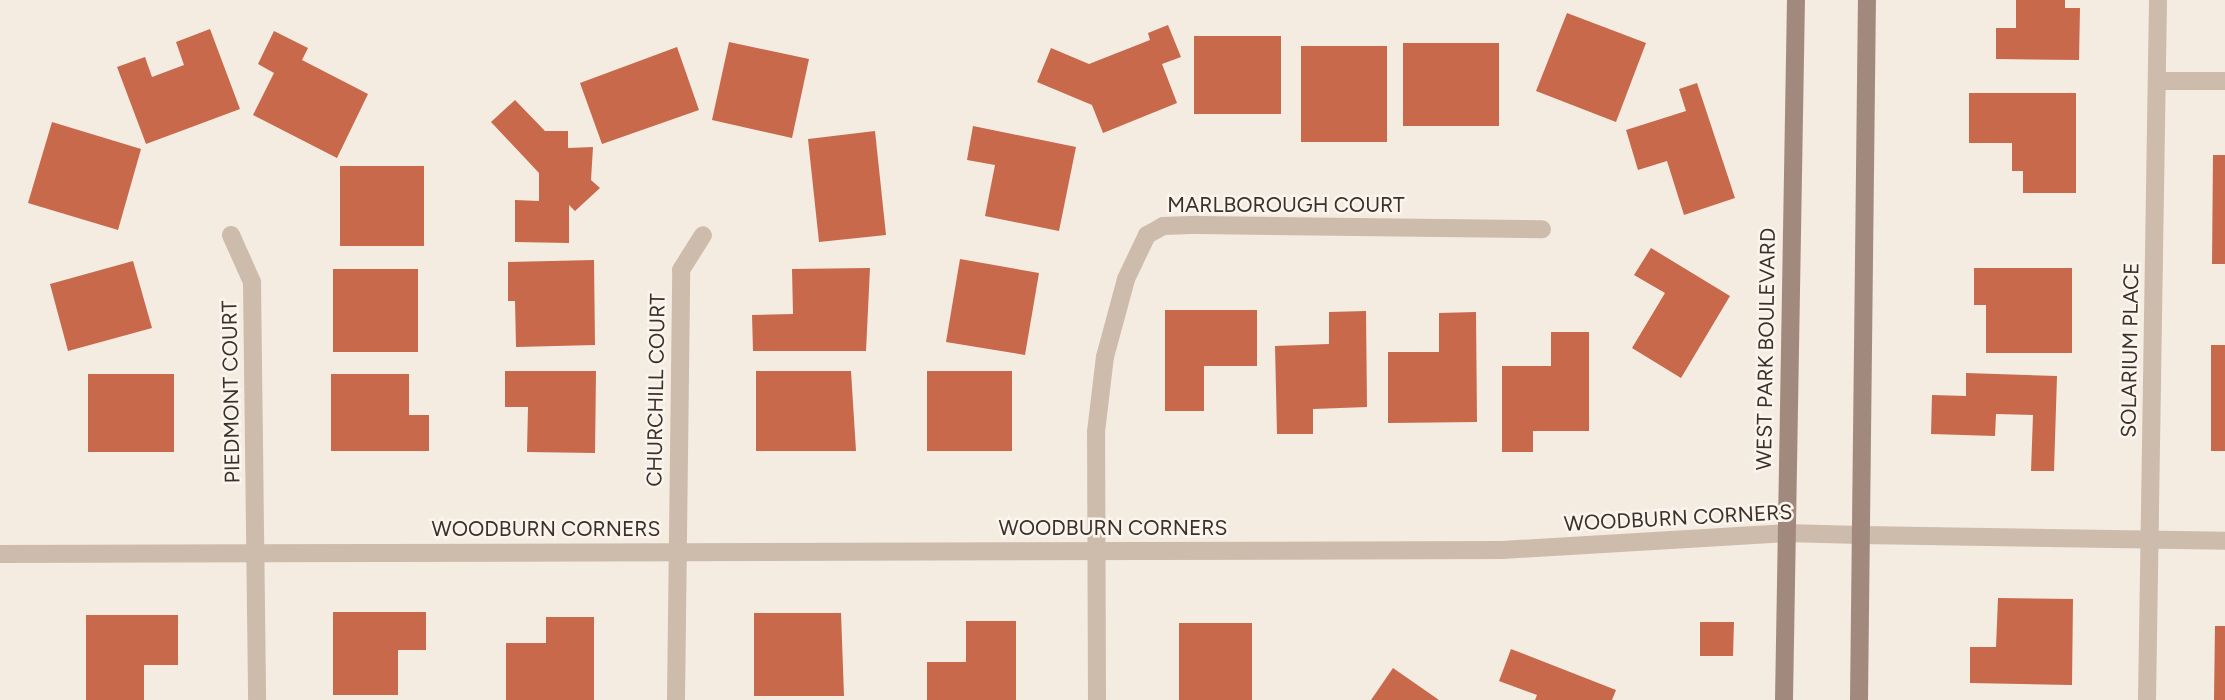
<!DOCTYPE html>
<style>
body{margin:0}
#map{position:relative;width:2225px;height:700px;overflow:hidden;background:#f4ebe1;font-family:Figtree,sans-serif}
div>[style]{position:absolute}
.building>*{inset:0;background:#c8694b}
.minor>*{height:18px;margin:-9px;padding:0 9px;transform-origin:9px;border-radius:9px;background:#cdbbac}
.tertiary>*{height:18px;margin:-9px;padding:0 9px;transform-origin:9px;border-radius:9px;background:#cdbbac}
.secondary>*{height:18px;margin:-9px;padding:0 9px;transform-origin:9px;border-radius:9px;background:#a18a7d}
span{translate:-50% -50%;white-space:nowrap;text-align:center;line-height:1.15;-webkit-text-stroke:5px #fbf5ee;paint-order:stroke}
.street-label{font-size:21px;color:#3b302b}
</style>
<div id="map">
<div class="building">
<div style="clip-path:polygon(2016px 0,2065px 0,2065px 8px,2080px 8px,2079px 60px,1996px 59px,1996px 28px,2016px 28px)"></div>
<div style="clip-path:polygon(1567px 13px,1646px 43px,1616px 122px,1536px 91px)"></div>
<div style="clip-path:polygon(1168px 25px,1181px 57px,1162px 64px,1177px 103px,1103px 133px,1092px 105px,1037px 82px,1051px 48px,1089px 64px,1150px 40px,1148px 33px)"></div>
<div style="clip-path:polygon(210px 29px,240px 109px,146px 144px,117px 67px,145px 57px,152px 77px,184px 65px,176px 42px)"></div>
<div style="clip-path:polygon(274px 31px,308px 48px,302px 60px,368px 94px,337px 158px,253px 115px,274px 73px,258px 64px)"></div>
<div style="clip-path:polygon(1194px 36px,1281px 36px,1281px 114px,1194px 114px)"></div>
<div style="clip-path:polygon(729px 42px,809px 59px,792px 138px,712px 120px)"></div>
<div style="clip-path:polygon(1403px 43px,1499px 43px,1499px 126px,1403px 126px)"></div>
<div style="clip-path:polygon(1301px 46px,1387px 46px,1387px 142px,1301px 142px)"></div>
<div style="clip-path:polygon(677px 47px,699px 110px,602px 144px,580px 83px)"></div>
<div style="clip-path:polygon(1697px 83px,1735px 198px,1684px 215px,1667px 161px,1638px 170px,1626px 130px,1686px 111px,1679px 89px)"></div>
<div style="clip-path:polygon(1969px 93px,2076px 93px,2076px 193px,2023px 193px,2023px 171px,2012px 171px,2012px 143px,1969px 143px)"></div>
<div style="clip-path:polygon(515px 100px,545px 131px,568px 131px,568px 148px,593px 147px,591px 180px,600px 188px,575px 211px,569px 205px,569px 243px,515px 242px,515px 200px,539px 201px,539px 173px,491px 122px)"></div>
<div style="clip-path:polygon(52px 122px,141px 149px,118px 230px,28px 203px)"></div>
<div style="clip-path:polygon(973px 126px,1076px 147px,1059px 231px,985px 216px,995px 165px,967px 160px)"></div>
<div style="clip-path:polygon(875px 131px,886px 235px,819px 242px,808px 139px)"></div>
<div style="clip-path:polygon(2213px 155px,2225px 155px,2225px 264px,2212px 264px)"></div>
<div style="clip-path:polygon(340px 166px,424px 166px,424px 246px,340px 246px)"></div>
<div style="clip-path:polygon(1651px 248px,1730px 296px,1681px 378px,1632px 348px,1665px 293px,1634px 275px)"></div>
<div style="clip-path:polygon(960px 259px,1039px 273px,1025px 355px,946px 342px)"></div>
<div style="clip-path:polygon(594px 260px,595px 345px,516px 347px,515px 301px,508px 301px,508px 262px)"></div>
<div style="clip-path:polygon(133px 261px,152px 328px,68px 351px,50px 284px)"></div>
<div style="clip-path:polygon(870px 268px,866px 351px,753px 351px,752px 315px,793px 314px,792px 269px)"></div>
<div style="clip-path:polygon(1974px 268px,2072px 268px,2072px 353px,1986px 353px,1986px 305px,1974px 305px)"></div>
<div style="clip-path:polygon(333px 269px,418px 269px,418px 352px,333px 352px)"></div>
<div style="clip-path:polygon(1165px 310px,1257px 310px,1257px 366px,1204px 366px,1204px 411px,1165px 411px)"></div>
<div style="clip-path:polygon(1366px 311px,1367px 407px,1313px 409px,1313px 434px,1277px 434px,1275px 346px,1329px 344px,1329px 312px)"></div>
<div style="clip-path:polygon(1476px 312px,1477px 422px,1388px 423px,1388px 352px,1439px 352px,1439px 313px)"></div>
<div style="clip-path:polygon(1551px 332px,1589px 332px,1589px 431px,1533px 431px,1533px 452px,1502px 452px,1502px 366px,1551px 366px)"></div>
<div style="clip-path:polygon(2211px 345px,2225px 345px,2225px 451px,2211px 451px)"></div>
<div style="clip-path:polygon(505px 371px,596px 371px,595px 453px,527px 452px,528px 407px,505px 407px)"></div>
<div style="clip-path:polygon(756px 371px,851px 371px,856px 451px,756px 451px)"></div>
<div style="clip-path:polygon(927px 371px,1012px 371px,1012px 451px,927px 451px)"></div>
<div style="clip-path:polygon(1966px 373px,2057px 376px,2054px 471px,2031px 471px,2033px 415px,1996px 414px,1995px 436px,1931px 434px,1932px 395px,1966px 396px)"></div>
<div style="clip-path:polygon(88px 374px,174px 374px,174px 452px,88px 452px)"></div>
<div style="clip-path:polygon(331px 374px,409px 374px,409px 415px,429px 415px,429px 451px,331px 451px)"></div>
<div style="clip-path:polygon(1998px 598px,2073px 599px,2072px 685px,1970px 683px,1970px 647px,1996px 647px)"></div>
<div style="clip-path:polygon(333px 612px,426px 612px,426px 650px,398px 650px,398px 695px,333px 695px)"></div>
<div style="clip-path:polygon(754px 613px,841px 613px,844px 696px,754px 696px)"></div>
<div style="clip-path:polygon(86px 615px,178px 615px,178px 665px,144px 665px,144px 700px,86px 700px)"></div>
<div style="clip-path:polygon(546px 617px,594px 617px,594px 700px,506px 700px,506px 643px,546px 643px)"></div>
<div style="clip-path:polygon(966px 621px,1016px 621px,1016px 700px,927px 700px,927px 662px,966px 662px)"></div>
<div style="clip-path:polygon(1700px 622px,1734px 622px,1733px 656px,1700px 656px)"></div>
<div style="clip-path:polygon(1179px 623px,1252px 623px,1252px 700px,1179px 700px)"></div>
<div style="clip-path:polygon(2215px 626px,2225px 626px,2225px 700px,2214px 700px)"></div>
<div style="clip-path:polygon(1511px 649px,1616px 690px,1612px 700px,1535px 700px,1537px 695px,1499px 681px)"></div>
<div style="clip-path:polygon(1393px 668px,1439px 700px,1371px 700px)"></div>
</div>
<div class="minor">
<div style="left:2157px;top:81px;width:68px"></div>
<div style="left:231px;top:235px;width:51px;rotate:65.9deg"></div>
<div style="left:252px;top:282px;width:418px;rotate:89.3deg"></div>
<div style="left:1861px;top:535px;width:364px;rotate:0.9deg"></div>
<div style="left:676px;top:700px;width:430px;rotate:-89.3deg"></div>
<div style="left:681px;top:270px;width:41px;rotate:-57.8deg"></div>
<div style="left:1097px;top:700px;width:268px;rotate:-90.2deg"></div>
<div style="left:1096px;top:432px;width:76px;rotate:-83.2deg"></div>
<div style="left:1105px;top:357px;width:81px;rotate:-74.9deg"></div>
<div style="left:1126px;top:279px;width:49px;rotate:-64.5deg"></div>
<div style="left:1147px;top:235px;width:18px;rotate:-29deg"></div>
<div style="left:1163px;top:226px;width:35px;rotate:-2deg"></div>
<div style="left:1198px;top:225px;width:344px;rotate:0.7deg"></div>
<div style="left:2147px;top:700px;width:700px;rotate:-89.1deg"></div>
</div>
<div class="tertiary">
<div style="left:0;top:554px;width:1502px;rotate:-0.15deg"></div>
<div style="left:1502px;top:550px;width:284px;rotate:-3.4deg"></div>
<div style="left:1785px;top:533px;width:76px;rotate:1.5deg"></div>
</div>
<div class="secondary">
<div style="left:1784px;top:700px;width:700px;rotate:-89.02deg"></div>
<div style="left:1859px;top:700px;width:700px;rotate:-89.35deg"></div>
</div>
<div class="street-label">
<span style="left:1286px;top:205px">MARLBOROUGH COURT</span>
<span style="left:1766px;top:349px;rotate:-89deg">WEST PARK BOULEVARD</span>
<span style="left:2130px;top:350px;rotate:-89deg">SOLARIUM PLACE</span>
<span style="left:656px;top:390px;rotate:-89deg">CHURCHILL COURT</span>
<span style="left:231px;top:392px;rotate:-91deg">PIEDMONT COURT</span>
<span style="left:1678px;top:518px;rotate:-3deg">WOODBURN CORNERS</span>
<span style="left:1113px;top:528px">WOODBURN CORNERS</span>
<span style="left:546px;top:529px">WOODBURN CORNERS</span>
</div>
</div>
